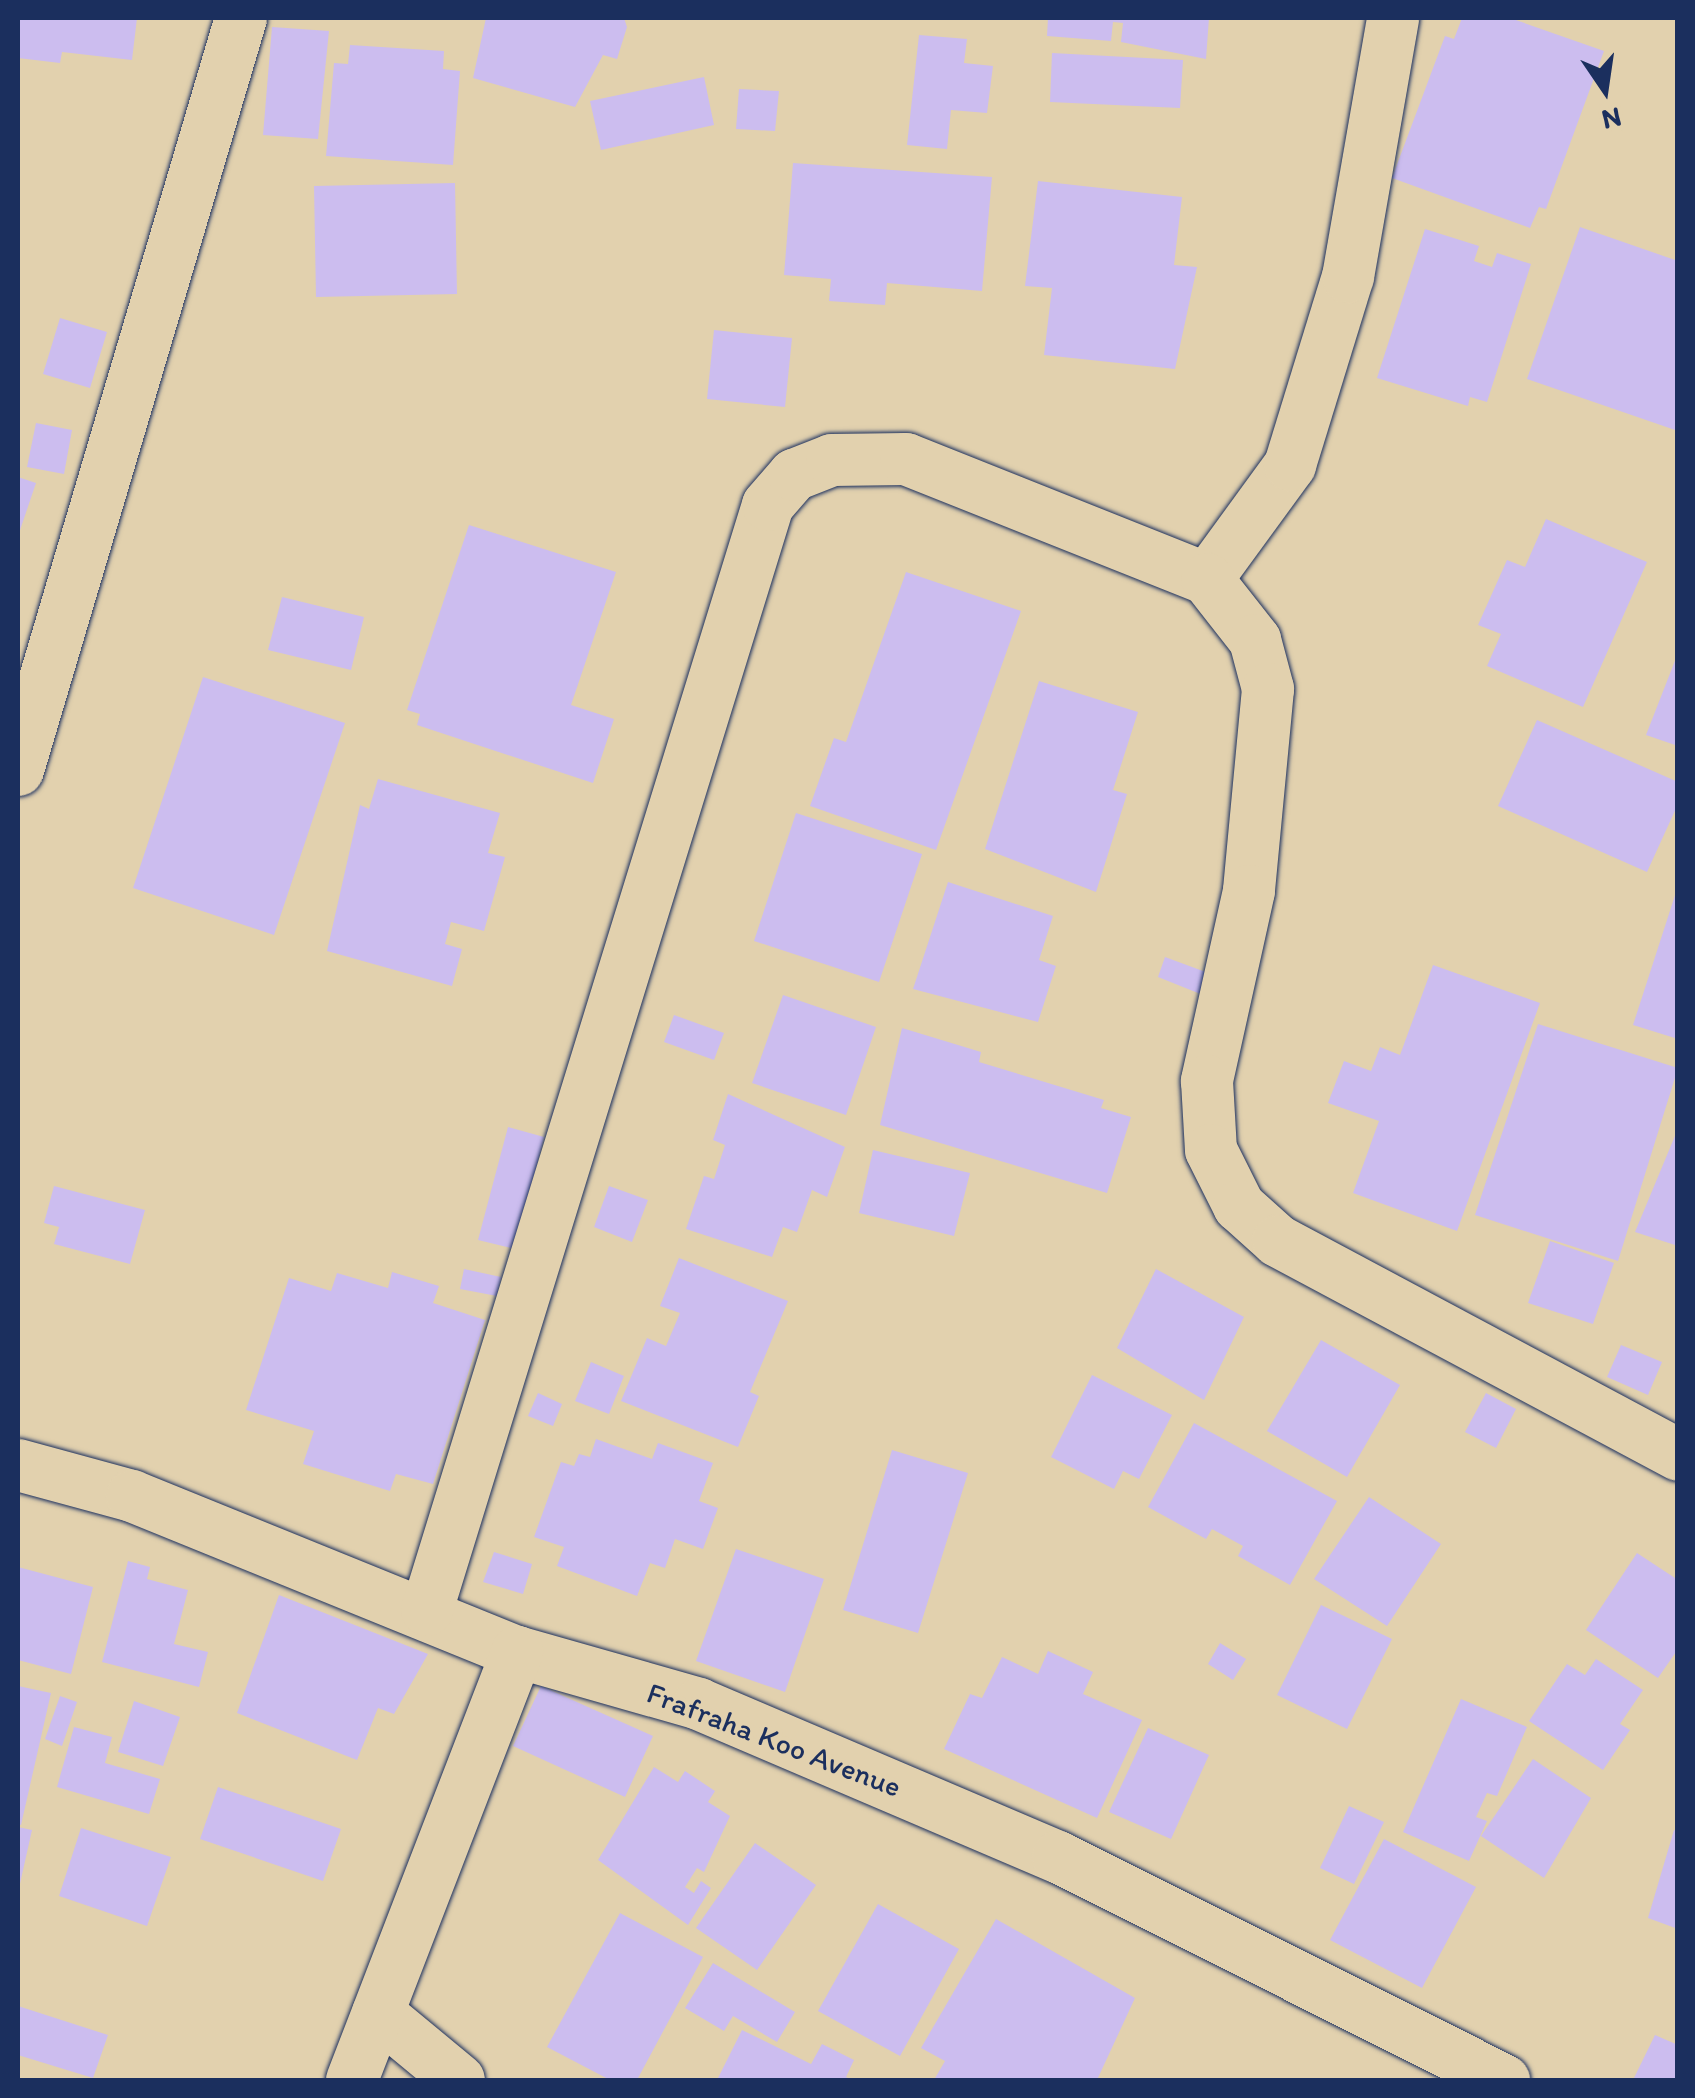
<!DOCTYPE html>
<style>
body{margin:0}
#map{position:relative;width:1695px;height:2098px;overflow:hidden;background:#e2d1ae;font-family:Itim,sans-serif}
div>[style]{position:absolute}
.building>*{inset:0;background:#ccbdef}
.roads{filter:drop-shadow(0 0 2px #1b2f5e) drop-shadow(0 0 2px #1b2f5e)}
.minor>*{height:52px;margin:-26px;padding:0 26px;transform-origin:26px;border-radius:26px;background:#e2d1ae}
span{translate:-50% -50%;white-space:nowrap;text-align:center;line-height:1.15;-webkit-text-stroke:9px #e2d1ae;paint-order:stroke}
.street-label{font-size:30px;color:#1b2f5e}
.frame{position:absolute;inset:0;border:20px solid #1b2f5e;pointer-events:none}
.north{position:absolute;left:1555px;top:40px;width:100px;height:100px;-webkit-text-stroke:8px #e2d1ae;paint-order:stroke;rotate:167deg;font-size:28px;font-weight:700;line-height:40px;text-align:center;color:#1b2f5e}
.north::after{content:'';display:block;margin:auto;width:35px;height:45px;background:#1b2f5e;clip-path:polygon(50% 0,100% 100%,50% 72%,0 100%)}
</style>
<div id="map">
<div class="building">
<div style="clip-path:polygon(18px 18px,137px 18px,132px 60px,62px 52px,60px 63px,18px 58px)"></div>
<div style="clip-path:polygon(486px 18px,624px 18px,627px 27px,617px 59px,603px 55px,575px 107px,473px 78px)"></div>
<div style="clip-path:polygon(1048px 18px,1209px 18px,1206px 59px,1121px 42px,1123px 23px,1113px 22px,1111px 41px,1047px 36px)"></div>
<div style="clip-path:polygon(1462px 18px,1510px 18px,1604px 51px,1546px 209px,1539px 207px,1530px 228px,1392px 178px,1445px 36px,1454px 39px)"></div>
<div style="clip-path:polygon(272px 27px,329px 31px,318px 139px,263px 135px)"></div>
<div style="clip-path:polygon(919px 35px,967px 39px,964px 63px,993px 66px,987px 113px,951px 110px,947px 149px,907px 145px)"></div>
<div style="clip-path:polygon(350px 45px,444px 51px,443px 69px,460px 71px,453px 165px,326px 156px,334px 63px,348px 64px)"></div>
<div style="clip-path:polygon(1052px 53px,1183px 60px,1180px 108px,1050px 102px)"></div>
<div style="clip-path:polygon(704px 77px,714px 125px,601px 150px,590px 101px)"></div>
<div style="clip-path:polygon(739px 89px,779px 91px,775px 131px,736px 129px)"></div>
<div style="clip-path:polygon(793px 163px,992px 177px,982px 291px,887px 283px,885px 305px,829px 301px,831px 279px,784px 275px)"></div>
<div style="clip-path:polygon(1038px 181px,1182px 197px,1174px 265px,1197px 267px,1175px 369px,1044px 355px,1052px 288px,1025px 286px)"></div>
<div style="clip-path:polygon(455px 183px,457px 294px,316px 297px,314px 186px)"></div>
<div style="clip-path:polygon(1580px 227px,1678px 261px,1678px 431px,1527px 379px)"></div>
<div style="clip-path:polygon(1425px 229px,1479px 246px,1474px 261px,1492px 267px,1497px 253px,1531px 264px,1487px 402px,1470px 397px,1468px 406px,1377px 378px)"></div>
<div style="clip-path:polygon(60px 318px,107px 332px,90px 388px,43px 374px)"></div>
<div style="clip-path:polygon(714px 330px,792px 338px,785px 407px,707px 399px)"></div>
<div style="clip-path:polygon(36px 423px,72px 430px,64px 474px,27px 467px)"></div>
<div style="clip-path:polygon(18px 477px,36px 483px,18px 536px)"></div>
<div style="clip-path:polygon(1546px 519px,1647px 562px,1583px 707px,1487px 666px,1501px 634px,1478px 625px,1507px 560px,1525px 567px)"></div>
<div style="clip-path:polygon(469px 525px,616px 572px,571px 705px,614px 719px,593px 783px,417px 725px,420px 714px,407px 710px)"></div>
<div style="clip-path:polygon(906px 572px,1021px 611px,936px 850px,810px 806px,834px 738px,846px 742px)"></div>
<div style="clip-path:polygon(282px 597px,364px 617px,351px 670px,268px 650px)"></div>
<div style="clip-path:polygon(1678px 653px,1678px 746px,1646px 735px)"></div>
<div style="clip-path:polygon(203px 677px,345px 723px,274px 935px,133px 888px)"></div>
<div style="clip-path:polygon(1039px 681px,1138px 712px,1113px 790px,1127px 794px,1096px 892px,985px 849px)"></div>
<div style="clip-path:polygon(1537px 720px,1678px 782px,1678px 804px,1647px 872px,1498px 806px)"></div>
<div style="clip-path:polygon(378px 779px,500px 813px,488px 853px,505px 857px,484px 931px,451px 922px,445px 944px,462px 949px,452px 986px,327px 951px,360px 805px,369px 809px)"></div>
<div style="clip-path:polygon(796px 813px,922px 854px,879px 982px,754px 941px)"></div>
<div style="clip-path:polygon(948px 882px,1053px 916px,1039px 960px,1056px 966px,1038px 1022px,913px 989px)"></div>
<div style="clip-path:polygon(1678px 886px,1678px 1039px,1633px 1025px)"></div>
<div style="clip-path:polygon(1165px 957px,1211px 974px,1203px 995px,1158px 977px)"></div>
<div style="clip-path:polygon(1433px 965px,1540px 1003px,1457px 1231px,1353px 1193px,1379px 1121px,1328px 1103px,1344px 1061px,1371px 1071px,1380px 1047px,1400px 1055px)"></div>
<div style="clip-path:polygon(783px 995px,876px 1027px,846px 1115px,752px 1083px)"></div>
<div style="clip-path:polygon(674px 1015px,724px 1033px,714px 1060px,664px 1042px)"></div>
<div style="clip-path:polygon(1538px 1024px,1678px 1068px,1618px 1261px,1475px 1215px)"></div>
<div style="clip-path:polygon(902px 1028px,981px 1052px,979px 1062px,1104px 1100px,1101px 1108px,1131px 1117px,1107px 1193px,880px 1125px)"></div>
<div style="clip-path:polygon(728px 1094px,845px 1147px,827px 1197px,812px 1190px,797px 1232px,783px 1227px,772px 1257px,686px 1229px,704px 1176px,714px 1179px,725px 1145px,713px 1140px)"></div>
<div style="clip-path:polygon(508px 1127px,544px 1137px,515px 1249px,478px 1240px)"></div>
<div style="clip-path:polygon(1677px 1131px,1678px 1131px,1678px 1246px,1635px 1232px)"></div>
<div style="clip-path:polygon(873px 1150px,970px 1173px,954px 1236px,859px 1213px)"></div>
<div style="clip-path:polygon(54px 1186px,145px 1210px,130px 1264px,54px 1244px,59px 1227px,44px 1223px)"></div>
<div style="clip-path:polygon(609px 1186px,648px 1200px,632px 1242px,594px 1227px)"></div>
<div style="clip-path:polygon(1550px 1241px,1614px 1263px,1593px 1324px,1528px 1303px)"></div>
<div style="clip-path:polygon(679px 1258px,788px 1301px,750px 1392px,759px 1396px,738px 1447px,621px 1401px,647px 1338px,666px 1346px,680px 1313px,660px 1306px)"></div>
<div style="clip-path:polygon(464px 1269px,501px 1277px,497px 1296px,460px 1289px)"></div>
<div style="clip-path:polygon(1156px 1269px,1244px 1317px,1204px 1400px,1117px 1348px)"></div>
<div style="clip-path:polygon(392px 1272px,439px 1286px,433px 1303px,485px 1320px,433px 1484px,396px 1474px,390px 1491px,303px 1464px,314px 1431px,246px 1410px,289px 1278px,331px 1291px,337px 1273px,388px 1288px)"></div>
<div style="clip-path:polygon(1321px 1340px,1400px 1385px,1347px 1477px,1267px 1431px)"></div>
<div style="clip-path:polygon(1621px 1345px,1662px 1362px,1648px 1395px,1607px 1377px)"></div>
<div style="clip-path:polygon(591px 1362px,624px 1376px,609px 1414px,575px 1401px)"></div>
<div style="clip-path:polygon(1092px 1375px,1172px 1415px,1139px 1479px,1123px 1471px,1114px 1489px,1051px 1457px)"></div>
<div style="clip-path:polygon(538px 1393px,562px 1404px,553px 1426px,528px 1416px)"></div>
<div style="clip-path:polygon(1486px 1393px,1516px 1409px,1496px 1448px,1465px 1432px)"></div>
<div style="clip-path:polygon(1194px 1423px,1337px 1501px,1290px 1585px,1238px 1556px,1243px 1546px,1212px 1529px,1206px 1539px,1148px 1507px)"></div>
<div style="clip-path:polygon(596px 1439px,652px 1459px,658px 1443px,713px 1463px,699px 1501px,718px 1508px,703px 1549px,675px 1539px,665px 1568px,650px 1563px,637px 1596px,557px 1566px,564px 1547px,534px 1537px,561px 1462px,574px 1466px,579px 1454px,590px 1457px)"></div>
<div style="clip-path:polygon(892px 1450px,968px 1473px,918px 1633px,843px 1610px)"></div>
<div style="clip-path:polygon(1369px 1497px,1441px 1544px,1387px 1626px,1314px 1579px)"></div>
<div style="clip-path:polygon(736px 1549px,824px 1579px,785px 1692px,696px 1661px)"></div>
<div style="clip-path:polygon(494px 1552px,532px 1564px,523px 1594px,483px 1582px)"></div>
<div style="clip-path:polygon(1637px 1553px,1678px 1580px,1678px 1649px,1658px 1678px,1586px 1630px)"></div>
<div style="clip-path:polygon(128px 1561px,150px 1567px,147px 1579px,188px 1590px,174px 1644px,208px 1652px,199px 1687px,102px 1662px)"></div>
<div style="clip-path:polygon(18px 1567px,93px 1587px,71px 1674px,18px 1660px)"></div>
<div style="clip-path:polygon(279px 1595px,428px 1654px,394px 1714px,378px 1708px,357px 1760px,237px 1713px)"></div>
<div style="clip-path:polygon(1321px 1605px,1392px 1639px,1347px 1729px,1277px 1695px)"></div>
<div style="clip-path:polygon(1220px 1643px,1246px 1659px,1233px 1680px,1208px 1664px)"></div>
<div style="clip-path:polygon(1048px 1651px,1093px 1672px,1083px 1694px,1142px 1720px,1097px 1818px,944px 1749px,970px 1694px,982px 1698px,1002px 1657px,1038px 1674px)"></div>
<div style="clip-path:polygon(1596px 1659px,1643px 1690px,1620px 1724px,1630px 1730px,1603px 1770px,1529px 1721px,1567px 1664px,1585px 1675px)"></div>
<div style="clip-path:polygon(18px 1686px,51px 1693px,21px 1825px,18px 1824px)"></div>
<div style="clip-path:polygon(541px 1686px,653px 1736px,625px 1797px,513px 1746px)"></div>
<div style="clip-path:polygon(60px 1696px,77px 1702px,62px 1746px,45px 1739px)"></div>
<div style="clip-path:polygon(1461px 1699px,1527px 1727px,1497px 1796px,1487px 1793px,1476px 1817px,1487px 1821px,1469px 1861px,1403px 1832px)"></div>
<div style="clip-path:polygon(134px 1701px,180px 1717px,163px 1766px,118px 1752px)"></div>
<div style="clip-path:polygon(74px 1727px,112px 1737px,105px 1763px,160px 1779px,149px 1814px,57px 1787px)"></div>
<div style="clip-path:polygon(1148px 1728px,1209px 1755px,1171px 1839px,1109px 1812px)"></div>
<div style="clip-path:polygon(1533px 1759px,1591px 1798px,1544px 1878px,1481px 1836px)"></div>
<div style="clip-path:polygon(654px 1767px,678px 1782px,685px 1771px,715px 1791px,708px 1802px,730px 1816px,704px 1872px,697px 1868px,685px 1887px,694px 1893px,701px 1881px,711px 1888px,688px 1925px,598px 1860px)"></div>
<div style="clip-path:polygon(218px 1787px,341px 1829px,323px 1881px,200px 1839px)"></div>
<div style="clip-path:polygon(1349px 1806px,1384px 1822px,1354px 1884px,1320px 1868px)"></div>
<div style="clip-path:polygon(18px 1827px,32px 1830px,19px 1888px,18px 1887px)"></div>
<div style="clip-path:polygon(81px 1828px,171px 1857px,147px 1926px,59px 1896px)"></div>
<div style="clip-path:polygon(1674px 1830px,1678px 1832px,1678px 1929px,1648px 1918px)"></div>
<div style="clip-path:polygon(1384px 1839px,1476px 1887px,1422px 1988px,1330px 1940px)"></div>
<div style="clip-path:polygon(755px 1843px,816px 1885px,757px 1970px,696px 1928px)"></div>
<div style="clip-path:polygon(878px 1904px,959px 1949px,900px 2056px,818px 2011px)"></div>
<div style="clip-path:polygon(620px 1913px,703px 1957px,637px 2080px,610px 2080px,547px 2047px)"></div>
<div style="clip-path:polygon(996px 1919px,1135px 1998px,1097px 2080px,934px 2080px,945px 2061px,921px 2048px)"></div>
<div style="clip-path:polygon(713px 1963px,795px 2012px,777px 2042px,733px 2016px,724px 2031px,685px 2008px)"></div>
<div style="clip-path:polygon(18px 2006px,108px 2035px,93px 2078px,18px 2055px)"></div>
<div style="clip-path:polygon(742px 2030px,811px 2064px,822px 2044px,854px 2060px,846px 2077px,852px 2080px,717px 2080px)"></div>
<div style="clip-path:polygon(1655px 2035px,1678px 2045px,1678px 2080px,1633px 2080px)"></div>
</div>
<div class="roads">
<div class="minor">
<div style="left:1207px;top:579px;width:141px;rotate:-53.9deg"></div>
<div style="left:1290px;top:465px;width:197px;rotate:-72.9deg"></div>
<div style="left:1348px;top:277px;width:263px;rotate:-80.1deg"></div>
<div style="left:18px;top:770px;width:784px;rotate:-73.48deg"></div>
<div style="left:18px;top:1465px;width:118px;rotate:15.2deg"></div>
<div style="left:132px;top:1496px;width:415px;rotate:22.1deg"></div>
<div style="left:517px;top:1652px;width:189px;rotate:15.9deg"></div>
<div style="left:699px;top:1704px;width:390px;rotate:23.1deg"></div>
<div style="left:1058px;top:1857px;width:499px;rotate:26.6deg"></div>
<div style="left:427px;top:1610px;width:1156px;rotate:-72.85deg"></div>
<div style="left:768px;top:505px;width:40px;rotate:-49deg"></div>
<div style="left:794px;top:475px;width:41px;rotate:-21.5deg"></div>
<div style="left:832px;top:460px;width:74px;rotate:-0.8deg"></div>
<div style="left:906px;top:459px;width:324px;rotate:21.7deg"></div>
<div style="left:1207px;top:579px;width:78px;rotate:51.8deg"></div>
<div style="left:1255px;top:640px;width:51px;rotate:75.1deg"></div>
<div style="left:1268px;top:689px;width:203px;rotate:95.4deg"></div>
<div style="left:1249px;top:891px;width:195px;rotate:102.5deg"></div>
<div style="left:1207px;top:1081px;width:69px;rotate:86.7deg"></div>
<div style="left:1211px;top:1150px;width:63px;rotate:63.4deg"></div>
<div style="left:1239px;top:1206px;width:52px;rotate:41.9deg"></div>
<div style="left:1278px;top:1241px;width:454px;rotate:28.1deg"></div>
<div style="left:378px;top:2013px;width:105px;rotate:39.6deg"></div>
<div style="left:352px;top:2080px;width:459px;rotate:-68.9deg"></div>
</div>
</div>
<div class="street-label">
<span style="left:774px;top:1740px;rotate:21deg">Frafraha Koo Avenue</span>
</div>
<div class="frame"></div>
<div class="north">N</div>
</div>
